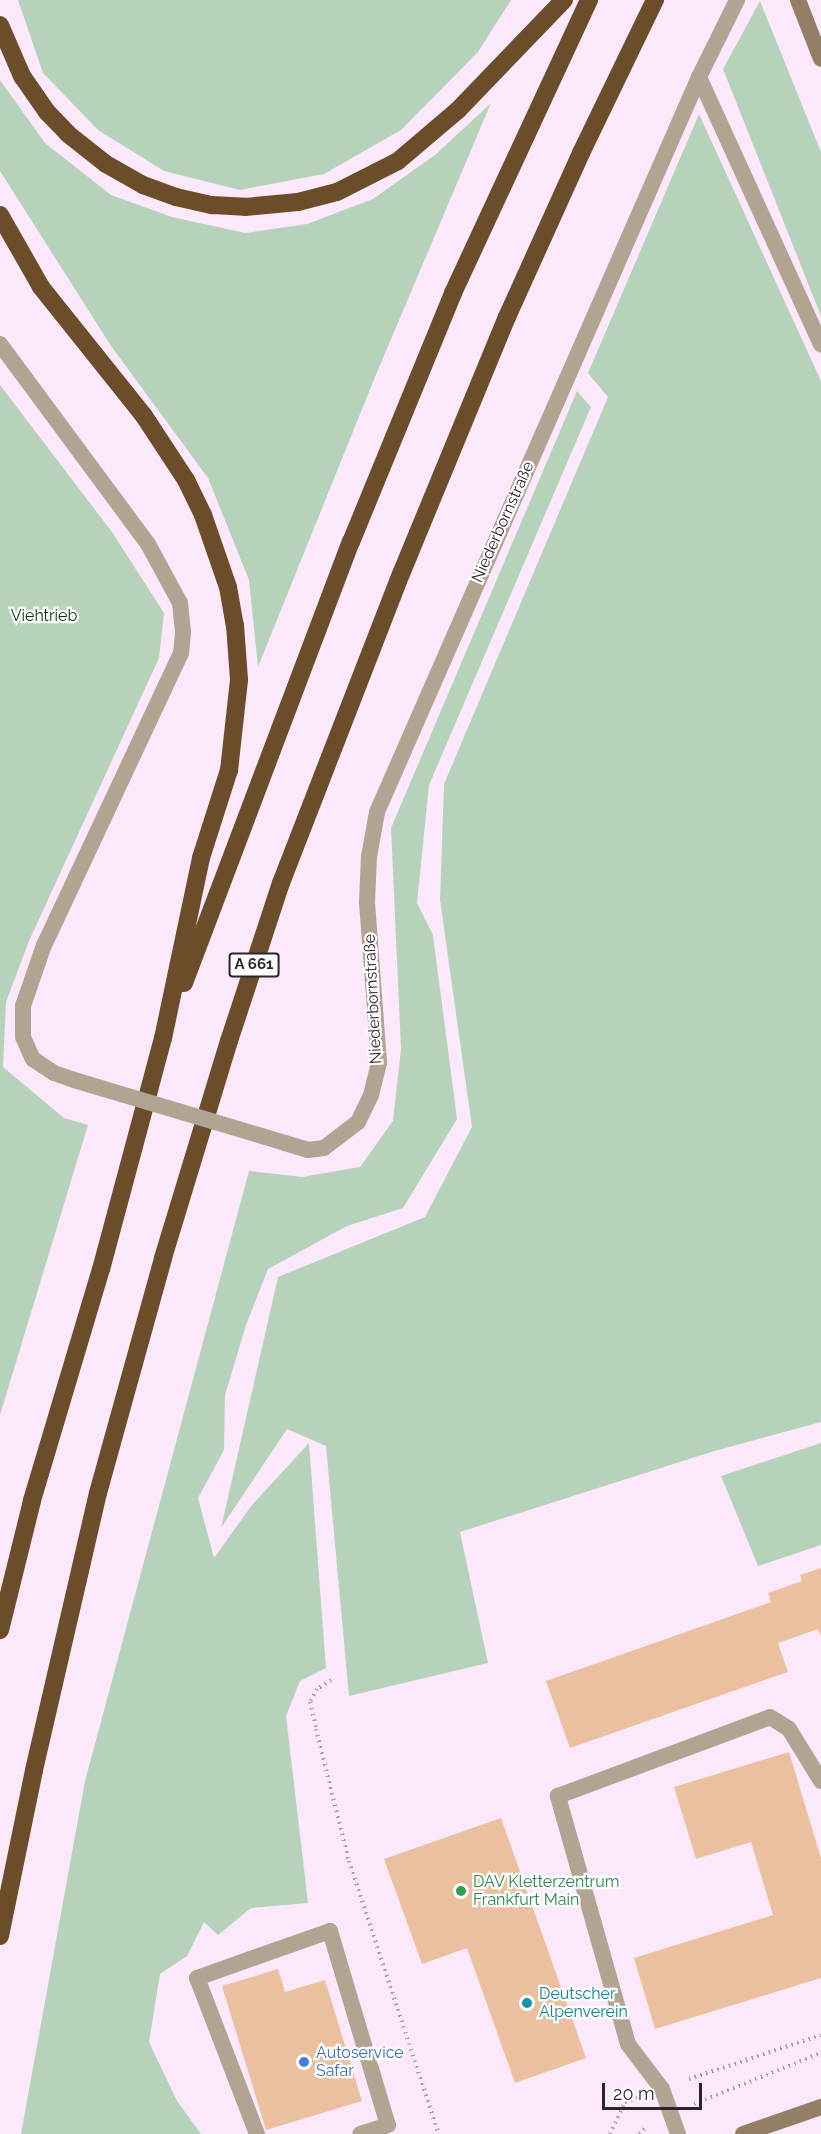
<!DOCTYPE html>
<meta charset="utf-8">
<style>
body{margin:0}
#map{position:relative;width:821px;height:2134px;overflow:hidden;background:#fce8fb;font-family:Raleway,sans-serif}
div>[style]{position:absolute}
.green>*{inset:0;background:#b7d2ba}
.building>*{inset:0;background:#eac09f}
.path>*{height:4px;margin-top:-2px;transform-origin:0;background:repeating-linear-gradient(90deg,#aa9ba9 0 1.5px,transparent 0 6px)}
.service>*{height:16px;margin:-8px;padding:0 8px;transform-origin:8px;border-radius:8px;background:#b2a493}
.secondary>*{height:16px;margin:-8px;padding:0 8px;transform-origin:8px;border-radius:8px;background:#947f66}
.motorway>*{height:18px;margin:-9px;padding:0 9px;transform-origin:9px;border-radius:9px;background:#6b4e29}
.service-bridge>*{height:16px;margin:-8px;padding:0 8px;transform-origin:8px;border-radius:8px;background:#b2a493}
.dots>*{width:16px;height:16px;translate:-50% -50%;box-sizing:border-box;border:3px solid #fff;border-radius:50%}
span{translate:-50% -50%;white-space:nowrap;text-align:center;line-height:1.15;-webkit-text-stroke:4.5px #fff;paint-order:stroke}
.shield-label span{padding:2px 4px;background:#fff;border:2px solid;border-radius:4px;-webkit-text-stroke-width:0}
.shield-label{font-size:15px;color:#2b242b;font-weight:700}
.street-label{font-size:16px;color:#2b242b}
.park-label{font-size:16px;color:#063514}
.leisure-label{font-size:16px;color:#27864d}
.left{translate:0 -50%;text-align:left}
.culture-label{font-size:16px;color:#0d838f}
.shop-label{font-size:16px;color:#366cbe}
.scale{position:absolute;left:602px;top:2083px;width:100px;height:27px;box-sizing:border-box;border:3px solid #2b242b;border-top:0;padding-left:8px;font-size:18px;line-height:21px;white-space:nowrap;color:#2b242b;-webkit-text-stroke:4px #fff;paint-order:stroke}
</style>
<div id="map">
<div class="green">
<div style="clip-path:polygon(18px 0,511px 0,478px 52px,401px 130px,324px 174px,240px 190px,164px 171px,98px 130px,43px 73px)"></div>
<div style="clip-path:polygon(760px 1px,821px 152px,821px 316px,723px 69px)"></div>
<div style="clip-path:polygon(0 80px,45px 143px,111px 195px,172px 217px,245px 233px,307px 224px,373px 199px,435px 155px,491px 103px,375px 377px,258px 667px,249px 580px,208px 478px,111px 346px,0 171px)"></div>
<div style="clip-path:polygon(699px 114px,821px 381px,821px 1422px,711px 1452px,460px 1532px,488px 1663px,349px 1696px,326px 1446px,287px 1429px,221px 1528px,278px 1277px,425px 1217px,472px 1127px,440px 900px,444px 784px,608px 397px,588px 373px)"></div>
<div style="clip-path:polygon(0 385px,112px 532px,164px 613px,159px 658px,29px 941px,6px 1002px,3px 1067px,64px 1118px,88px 1125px,0 1415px)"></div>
<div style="clip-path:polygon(577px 391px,591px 407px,429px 785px,417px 903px,433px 935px,457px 1119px,403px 1208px,347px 1226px,268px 1269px,246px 1325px,225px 1395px,224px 1450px,198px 1498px,214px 1558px,252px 1505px,309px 1443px,326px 1668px,300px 1681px,286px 1716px,308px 1903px,251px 1908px,218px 1935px,204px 1922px,187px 1956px,160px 1974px,149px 2042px,177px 2101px,201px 2134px,21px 2134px,85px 1781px,249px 1171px,302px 1177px,360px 1167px,393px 1121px,401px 1049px,391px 828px)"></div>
<div style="clip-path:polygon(821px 1443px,821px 1545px,758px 1566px,721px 1476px)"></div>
</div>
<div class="building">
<div style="clip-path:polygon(821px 1568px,821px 1636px,818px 1629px,778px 1643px,788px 1672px,570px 1748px,546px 1681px,771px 1602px,768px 1593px,802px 1581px,800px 1575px)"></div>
<div style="clip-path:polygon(789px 1752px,821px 1858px,821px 1978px,655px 2029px,634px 1958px,773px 1915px,751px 1842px,696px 1859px,674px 1787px)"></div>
<div style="clip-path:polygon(501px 1818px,586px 2058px,515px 2083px,467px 1948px,422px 1964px,384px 1859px)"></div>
<div style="clip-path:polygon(278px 1969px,285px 1992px,325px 1980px,362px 2101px,266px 2130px,222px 1986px)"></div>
</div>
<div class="path">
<div style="left:331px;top:1680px;width:17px;rotate:147deg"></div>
<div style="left:317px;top:1689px;width:15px;rotate:118deg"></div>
<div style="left:310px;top:1702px;width:28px;rotate:77deg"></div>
<div style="left:316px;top:1729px;width:136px;rotate:76deg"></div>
<div style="left:349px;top:1861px;width:287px;rotate:71.8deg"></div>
<div style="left:689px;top:2079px;width:139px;rotate:-18.4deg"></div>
<div style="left:694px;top:2104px;width:137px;rotate:-21.9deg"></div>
<div style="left:610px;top:2134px;width:35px;rotate:-65deg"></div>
<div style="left:625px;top:2102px;width:13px;rotate:-18deg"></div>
<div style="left:639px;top:2134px;width:11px;rotate:-45deg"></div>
</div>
<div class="service">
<div style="left:699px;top:77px;width:86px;rotate:-63.7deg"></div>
<div style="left:0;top:344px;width:249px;rotate:53.5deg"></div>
<div style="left:148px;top:544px;width:67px;rotate:61.5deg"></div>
<div style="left:180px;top:603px;width:29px;rotate:84deg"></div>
<div style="left:183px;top:632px;width:21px;rotate:95deg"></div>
<div style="left:181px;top:653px;width:323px;rotate:115.1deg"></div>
<div style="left:44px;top:945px;width:65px;rotate:109deg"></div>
<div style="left:23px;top:1006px;width:31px;rotate:90deg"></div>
<div style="left:23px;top:1037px;width:24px;rotate:66deg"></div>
<div style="left:33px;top:1059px;width:25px;rotate:34deg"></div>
<div style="left:54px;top:1073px;width:21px;rotate:19deg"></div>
<div style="left:285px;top:1143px;width:24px;rotate:17deg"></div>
<div style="left:308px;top:1150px;width:16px;rotate:-7deg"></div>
<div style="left:324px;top:1148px;width:43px;rotate:-37.4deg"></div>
<div style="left:358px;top:1122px;width:30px;rotate:-64deg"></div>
<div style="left:371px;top:1095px;width:34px;rotate:-76deg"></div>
<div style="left:379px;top:1062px;width:160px;rotate:-94.3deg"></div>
<div style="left:367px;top:902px;width:45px;rotate:-87.5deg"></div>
<div style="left:369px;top:857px;width:46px;rotate:-79.9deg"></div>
<div style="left:377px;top:812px;width:802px;rotate:-66.34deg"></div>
<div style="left:699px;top:77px;width:294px;rotate:65.5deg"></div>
<div style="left:257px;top:2134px;width:167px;rotate:-111deg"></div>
<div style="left:197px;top:1978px;width:141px;rotate:-19.5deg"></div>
<div style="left:330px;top:1931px;width:202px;rotate:73.4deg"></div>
<div style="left:388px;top:2125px;width:29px;rotate:162deg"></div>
<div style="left:678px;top:2134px;width:48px;rotate:-109.6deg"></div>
<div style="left:662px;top:2089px;width:56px;rotate:-127.1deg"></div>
<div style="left:628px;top:2044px;width:258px;rotate:-105.8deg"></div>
<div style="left:558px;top:1796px;width:226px;rotate:-20.4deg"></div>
<div style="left:770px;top:1717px;width:22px;rotate:32deg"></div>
<div style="left:789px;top:1729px;width:61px;rotate:58.4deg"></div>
</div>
<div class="secondary">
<div style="left:798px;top:0;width:63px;rotate:68.7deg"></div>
<div style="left:743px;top:2134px;width:83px;rotate:-19.1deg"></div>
</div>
<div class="motorway">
<div style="left:0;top:25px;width:56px;rotate:66.7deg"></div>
<div style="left:22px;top:76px;width:44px;rotate:55.2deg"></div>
<div style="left:47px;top:112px;width:30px;rotate:46deg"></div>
<div style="left:68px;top:134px;width:48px;rotate:38.3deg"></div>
<div style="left:106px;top:164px;width:43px;rotate:29.6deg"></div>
<div style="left:143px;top:185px;width:35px;rotate:20deg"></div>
<div style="left:176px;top:197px;width:37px;rotate:13deg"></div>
<div style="left:212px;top:205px;width:33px;rotate:3deg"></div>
<div style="left:245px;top:207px;width:53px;rotate:-5.4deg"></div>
<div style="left:298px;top:202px;width:40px;rotate:-14.4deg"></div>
<div style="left:337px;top:192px;width:68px;rotate:-26.9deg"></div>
<div style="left:398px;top:161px;width:79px;rotate:-40.4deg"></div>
<div style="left:458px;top:110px;width:153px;rotate:-46.1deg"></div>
<div style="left:0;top:215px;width:83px;rotate:60.3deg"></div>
<div style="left:41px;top:287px;width:165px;rotate:51.4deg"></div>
<div style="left:144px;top:416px;width:77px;rotate:56.7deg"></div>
<div style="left:186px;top:480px;width:39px;rotate:64deg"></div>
<div style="left:203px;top:515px;width:76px;rotate:70.9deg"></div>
<div style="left:228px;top:587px;width:39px;rotate:80deg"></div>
<div style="left:235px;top:625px;width:55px;rotate:85.8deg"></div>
<div style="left:239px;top:680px;width:91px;rotate:96.3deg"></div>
<div style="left:229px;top:770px;width:92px;rotate:107.7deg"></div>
<div style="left:201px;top:858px;width:184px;rotate:101.9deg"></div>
<div style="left:163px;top:1038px;width:239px;rotate:105deg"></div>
<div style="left:101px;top:1269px;width:242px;rotate:106.6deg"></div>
<div style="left:32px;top:1501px;width:133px;rotate:103.9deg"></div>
<div style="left:184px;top:983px;width:472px;rotate:-69.3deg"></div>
<div style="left:351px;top:542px;width:269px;rotate:-67.7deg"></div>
<div style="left:453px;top:293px;width:323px;rotate:-65.1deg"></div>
<div style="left:0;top:1936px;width:169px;rotate:-78.4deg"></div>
<div style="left:34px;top:1770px;width:284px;rotate:-77deg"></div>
<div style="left:98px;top:1493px;width:244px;rotate:-74.5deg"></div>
<div style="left:163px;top:1258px;width:227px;rotate:-73.1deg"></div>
<div style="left:229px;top:1041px;width:166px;rotate:-71.8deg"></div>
<div style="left:281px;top:883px;width:331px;rotate:-68.8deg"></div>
<div style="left:401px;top:574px;width:278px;rotate:-67.6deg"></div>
<div style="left:507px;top:317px;width:180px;rotate:-65.7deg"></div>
<div style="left:581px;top:153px;width:170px;rotate:-64.2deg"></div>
</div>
<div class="service-bridge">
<div style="left:74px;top:1080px;width:220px;rotate:16.6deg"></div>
</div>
<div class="dots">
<div style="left:461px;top:1891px;background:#2e9e5b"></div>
<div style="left:527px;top:2003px;background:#0f9aa8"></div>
<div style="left:304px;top:2062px;background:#3f7fe0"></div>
</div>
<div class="shield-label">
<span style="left:254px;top:965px">A 661</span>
</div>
<div class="street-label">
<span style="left:503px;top:522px;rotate:-66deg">Niederbornstraße</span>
<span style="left:373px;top:999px;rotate:-93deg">Niederbornstraße</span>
</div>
<div class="park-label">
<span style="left:44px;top:616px">Viehtrieb</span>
</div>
<div class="leisure-label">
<span class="left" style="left:473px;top:1891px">DAV Kletterzentrum<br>Frankfurt Main</span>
</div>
<div class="culture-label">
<span class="left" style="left:539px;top:2003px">Deutscher<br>Alpenverein</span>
</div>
<div class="shop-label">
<span class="left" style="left:316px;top:2062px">Autoservice<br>Safar</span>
</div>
<div class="scale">20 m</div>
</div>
